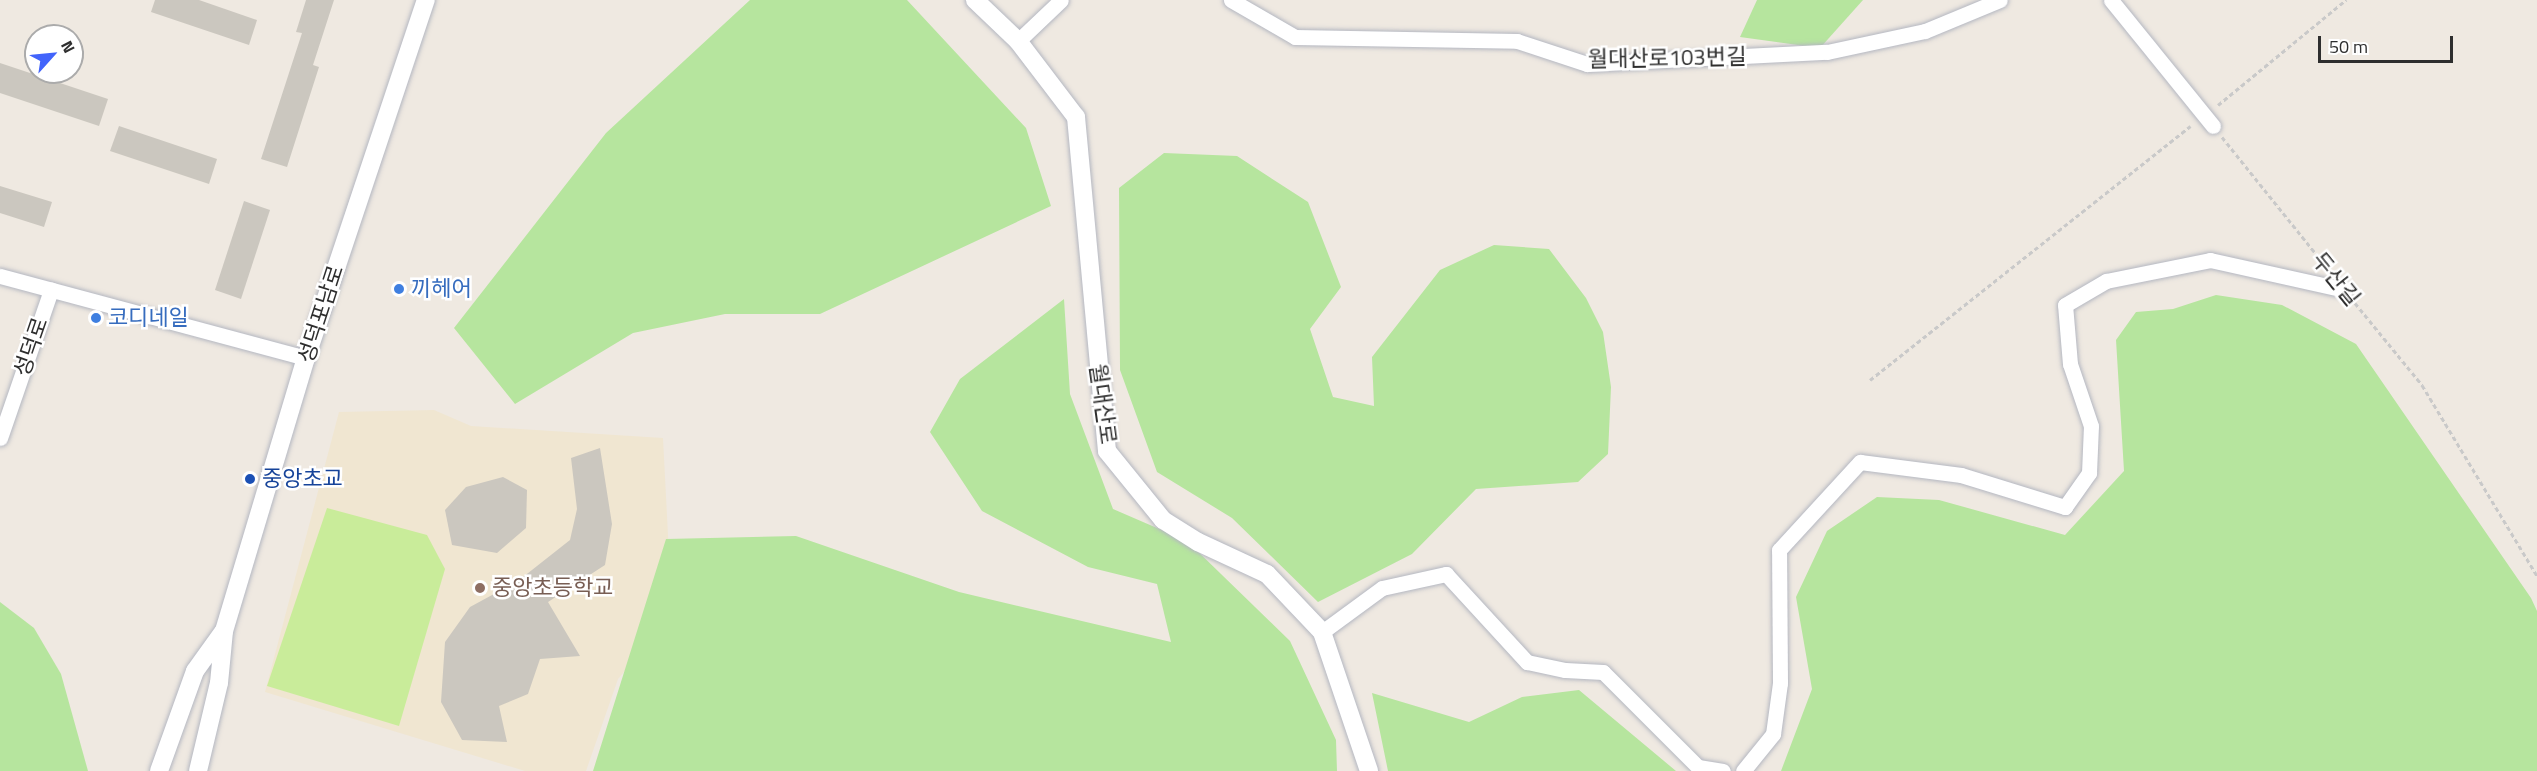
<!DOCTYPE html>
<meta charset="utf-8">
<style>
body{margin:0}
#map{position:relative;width:2537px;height:771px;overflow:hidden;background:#efe9e1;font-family:"Titillium Web","Noto Sans KR",sans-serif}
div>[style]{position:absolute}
.education>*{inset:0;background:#f0e6d1}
.green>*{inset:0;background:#b6e59e}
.pitch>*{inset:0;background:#c9ec9a}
.building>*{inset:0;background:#cbc7bf}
.path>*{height:3px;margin-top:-1.5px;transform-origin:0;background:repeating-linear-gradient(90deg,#c9c9c9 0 4.5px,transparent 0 7.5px)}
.roads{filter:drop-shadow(0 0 2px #b4b7c1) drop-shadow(0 0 2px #b4b7c1)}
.minor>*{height:15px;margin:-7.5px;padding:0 7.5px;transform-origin:7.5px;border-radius:7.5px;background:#fff}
.tertiary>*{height:18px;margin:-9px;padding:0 9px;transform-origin:9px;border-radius:9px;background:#fff}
.dots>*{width:16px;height:16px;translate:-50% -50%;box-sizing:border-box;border:3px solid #fff;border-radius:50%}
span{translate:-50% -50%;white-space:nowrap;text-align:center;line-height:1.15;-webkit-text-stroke:5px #fff;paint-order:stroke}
.street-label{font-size:22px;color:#2e2e2e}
.shop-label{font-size:22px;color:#366cbe}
.left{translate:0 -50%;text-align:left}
.transit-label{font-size:22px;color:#164399}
.education-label{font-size:22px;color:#785e54}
.north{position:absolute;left:24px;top:24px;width:60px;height:60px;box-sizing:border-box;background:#fff;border:2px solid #ababab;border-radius:50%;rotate:63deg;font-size:16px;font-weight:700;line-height:24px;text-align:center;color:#2e2e2e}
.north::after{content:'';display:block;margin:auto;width:21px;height:27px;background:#4264fb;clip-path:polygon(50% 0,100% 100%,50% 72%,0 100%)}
.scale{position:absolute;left:2318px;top:36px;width:135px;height:27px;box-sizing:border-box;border:3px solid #2e2e2e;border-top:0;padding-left:8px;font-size:18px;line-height:21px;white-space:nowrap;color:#2e2e2e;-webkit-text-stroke:4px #fff;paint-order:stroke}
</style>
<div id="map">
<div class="education">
<div style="clip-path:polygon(434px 410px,471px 426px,663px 438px,670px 574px,639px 654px,618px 679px,586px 771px,525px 771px,265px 692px,339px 412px)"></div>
</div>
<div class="green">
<div style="clip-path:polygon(750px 0,907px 0,1026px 128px,1051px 206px,820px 314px,725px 314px,633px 333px,515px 404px,454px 328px,606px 133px)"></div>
<div style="clip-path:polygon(1757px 0,1863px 0,1820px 48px,1740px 37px)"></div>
<div style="clip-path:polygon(1164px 153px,1237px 156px,1308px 202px,1341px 287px,1310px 329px,1333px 397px,1374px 406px,1372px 357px,1440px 270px,1494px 245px,1549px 249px,1586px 298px,1603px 332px,1611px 387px,1608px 454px,1578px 482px,1476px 489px,1412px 554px,1318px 602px,1232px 518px,1157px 472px,1120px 370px,1119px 188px)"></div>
<div style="clip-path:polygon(2216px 295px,2282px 305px,2356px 344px,2531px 598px,2537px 611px,2537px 771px,1781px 771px,1812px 689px,1796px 597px,1827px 531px,1877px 497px,1939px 500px,2065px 535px,2124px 471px,2116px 340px,2136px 312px,2173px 309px)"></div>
<div style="clip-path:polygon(1064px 299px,1070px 394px,1113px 509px,1187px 541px,1290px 641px,1336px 740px,1337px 771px,593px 771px,666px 539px,796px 536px,959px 592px,1171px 642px,1157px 584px,1088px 567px,982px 511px,930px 432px,960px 379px)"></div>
<div style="clip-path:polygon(0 602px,34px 628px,61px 674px,88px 771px,0 771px)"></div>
<div style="clip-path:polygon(1579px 690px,1676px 771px,1388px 771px,1372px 693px,1469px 722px,1522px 697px)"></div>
</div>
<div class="pitch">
<div style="clip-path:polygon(327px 508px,427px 535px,445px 569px,399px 726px,267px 686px)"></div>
</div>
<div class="building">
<div style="clip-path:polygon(155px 0,199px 0,257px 20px,249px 45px,151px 12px)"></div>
<div style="clip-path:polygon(306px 0,334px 0,313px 65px,319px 67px,287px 167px,261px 159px,302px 33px,296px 32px)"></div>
<div style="clip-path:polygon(0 63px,108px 99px,99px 126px,0 93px)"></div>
<div style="clip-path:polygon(119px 126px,217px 159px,209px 184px,110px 151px)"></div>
<div style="clip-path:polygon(0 186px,52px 202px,44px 227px,0 213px)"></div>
<div style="clip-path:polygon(244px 201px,270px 210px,241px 299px,215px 290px)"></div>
<div style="clip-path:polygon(600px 448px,612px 524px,605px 565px,548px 602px,580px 656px,540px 659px,528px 694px,499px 706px,507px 742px,462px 740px,441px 702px,445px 642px,470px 607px,518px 581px,570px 540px,577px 509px,571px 458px)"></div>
<div style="clip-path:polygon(503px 477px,527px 490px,526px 528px,497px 553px,452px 545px,445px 510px,466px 487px)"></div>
</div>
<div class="path">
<div style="left:2218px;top:105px;width:166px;rotate:-39.4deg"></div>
<div style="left:2222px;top:137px;width:171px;rotate:51.2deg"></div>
<div style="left:2355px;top:303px;width:106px;rotate:50.7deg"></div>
<div style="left:2422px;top:385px;width:223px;rotate:58.9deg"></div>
<div style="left:1870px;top:380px;width:409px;rotate:-38.4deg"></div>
</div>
<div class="roads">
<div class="minor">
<div style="left:1231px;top:0;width:74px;rotate:30deg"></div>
<div style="left:1295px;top:37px;width:222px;rotate:1deg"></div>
<div style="left:1517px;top:41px;width:74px;rotate:18.2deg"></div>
<div style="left:1587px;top:64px;width:240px;rotate:-2.9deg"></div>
<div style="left:1827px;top:52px;width:100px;rotate:-12.1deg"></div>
<div style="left:1925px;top:31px;width:81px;rotate:-22.5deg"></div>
<div style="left:2111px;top:0;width:162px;rotate:51deg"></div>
<div style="left:1018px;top:41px;width:59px;rotate:-43.6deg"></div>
<div style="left:0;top:276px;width:317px;rotate:15deg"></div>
<div style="left:0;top:438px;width:157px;rotate:-71deg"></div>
<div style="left:1322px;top:632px;width:74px;rotate:-36.3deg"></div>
<div style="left:1382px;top:588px;width:66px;rotate:-12.3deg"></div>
<div style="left:1446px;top:574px;width:120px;rotate:47.4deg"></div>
<div style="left:1527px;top:662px;width:39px;rotate:12deg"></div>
<div style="left:1565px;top:670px;width:38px;rotate:3deg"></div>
<div style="left:1603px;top:672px;width:134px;rotate:45deg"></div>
<div style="left:1698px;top:767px;width:25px;rotate:9deg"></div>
<div style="left:1743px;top:771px;width:48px;rotate:-51deg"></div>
<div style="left:1773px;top:734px;width:51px;rotate:-82.2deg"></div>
<div style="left:1780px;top:683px;width:133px;rotate:-90.4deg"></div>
<div style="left:1779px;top:550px;width:120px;rotate:-47.4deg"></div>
<div style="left:1860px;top:462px;width:102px;rotate:7.3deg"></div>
<div style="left:1961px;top:475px;width:109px;rotate:17.1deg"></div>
<div style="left:2065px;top:507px;width:42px;rotate:-54.8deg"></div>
<div style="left:2089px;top:473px;width:47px;rotate:-87.6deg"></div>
<div style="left:2091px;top:426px;width:65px;rotate:-108.7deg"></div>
<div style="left:2070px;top:364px;width:59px;rotate:-94.8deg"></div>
<div style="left:2065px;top:305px;width:48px;rotate:-30.3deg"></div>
<div style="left:2106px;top:281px;width:106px;rotate:-11.4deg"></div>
<div style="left:2210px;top:260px;width:138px;rotate:12.5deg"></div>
</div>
<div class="tertiary">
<div style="left:975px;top:0;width:59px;rotate:43.6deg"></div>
<div style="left:1018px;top:41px;width:96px;rotate:52.7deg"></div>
<div style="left:1076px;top:117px;width:335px;rotate:84.7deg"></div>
<div style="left:1107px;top:451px;width:89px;rotate:50.9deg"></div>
<div style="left:1163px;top:520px;width:41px;rotate:32.2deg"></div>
<div style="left:1198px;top:542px;width:76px;rotate:24.9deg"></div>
<div style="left:1267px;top:574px;width:80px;rotate:46.5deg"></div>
<div style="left:1322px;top:632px;width:147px;rotate:71.3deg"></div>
<div style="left:159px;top:771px;width:106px;rotate:-70.2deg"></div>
<div style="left:195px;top:671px;width:48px;rotate:-54.3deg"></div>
<div style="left:198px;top:771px;width:90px;rotate:-76.6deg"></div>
<div style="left:219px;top:683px;width:52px;rotate:-84.5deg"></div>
<div style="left:224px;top:631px;width:285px;rotate:-73.3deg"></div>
<div style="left:306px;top:358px;width:378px;rotate:-71.5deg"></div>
</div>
</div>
<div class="dots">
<div style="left:399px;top:289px;background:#3f7fe0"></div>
<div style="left:96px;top:318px;background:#3f7fe0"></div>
<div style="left:250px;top:479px;background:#1a4fb4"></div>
<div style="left:480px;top:588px;background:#8d6e63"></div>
</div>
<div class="street-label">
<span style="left:1667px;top:58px;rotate:-1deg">월대산로103번길</span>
<span style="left:2336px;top:279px;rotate:51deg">두산길</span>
<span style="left:321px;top:314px;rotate:-72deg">성덕포남로</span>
<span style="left:31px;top:347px;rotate:-71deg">성덕로</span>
<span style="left:1103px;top:404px;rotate:82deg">월대산로</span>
</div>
<div class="shop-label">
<span class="left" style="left:411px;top:289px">끼헤어</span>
<span class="left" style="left:108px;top:318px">코디네일</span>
</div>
<div class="transit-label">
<span class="left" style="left:262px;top:479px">중앙초교</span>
</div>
<div class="education-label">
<span class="left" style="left:492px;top:588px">중앙초등학교</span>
</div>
<div class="north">N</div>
<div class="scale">50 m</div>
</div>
